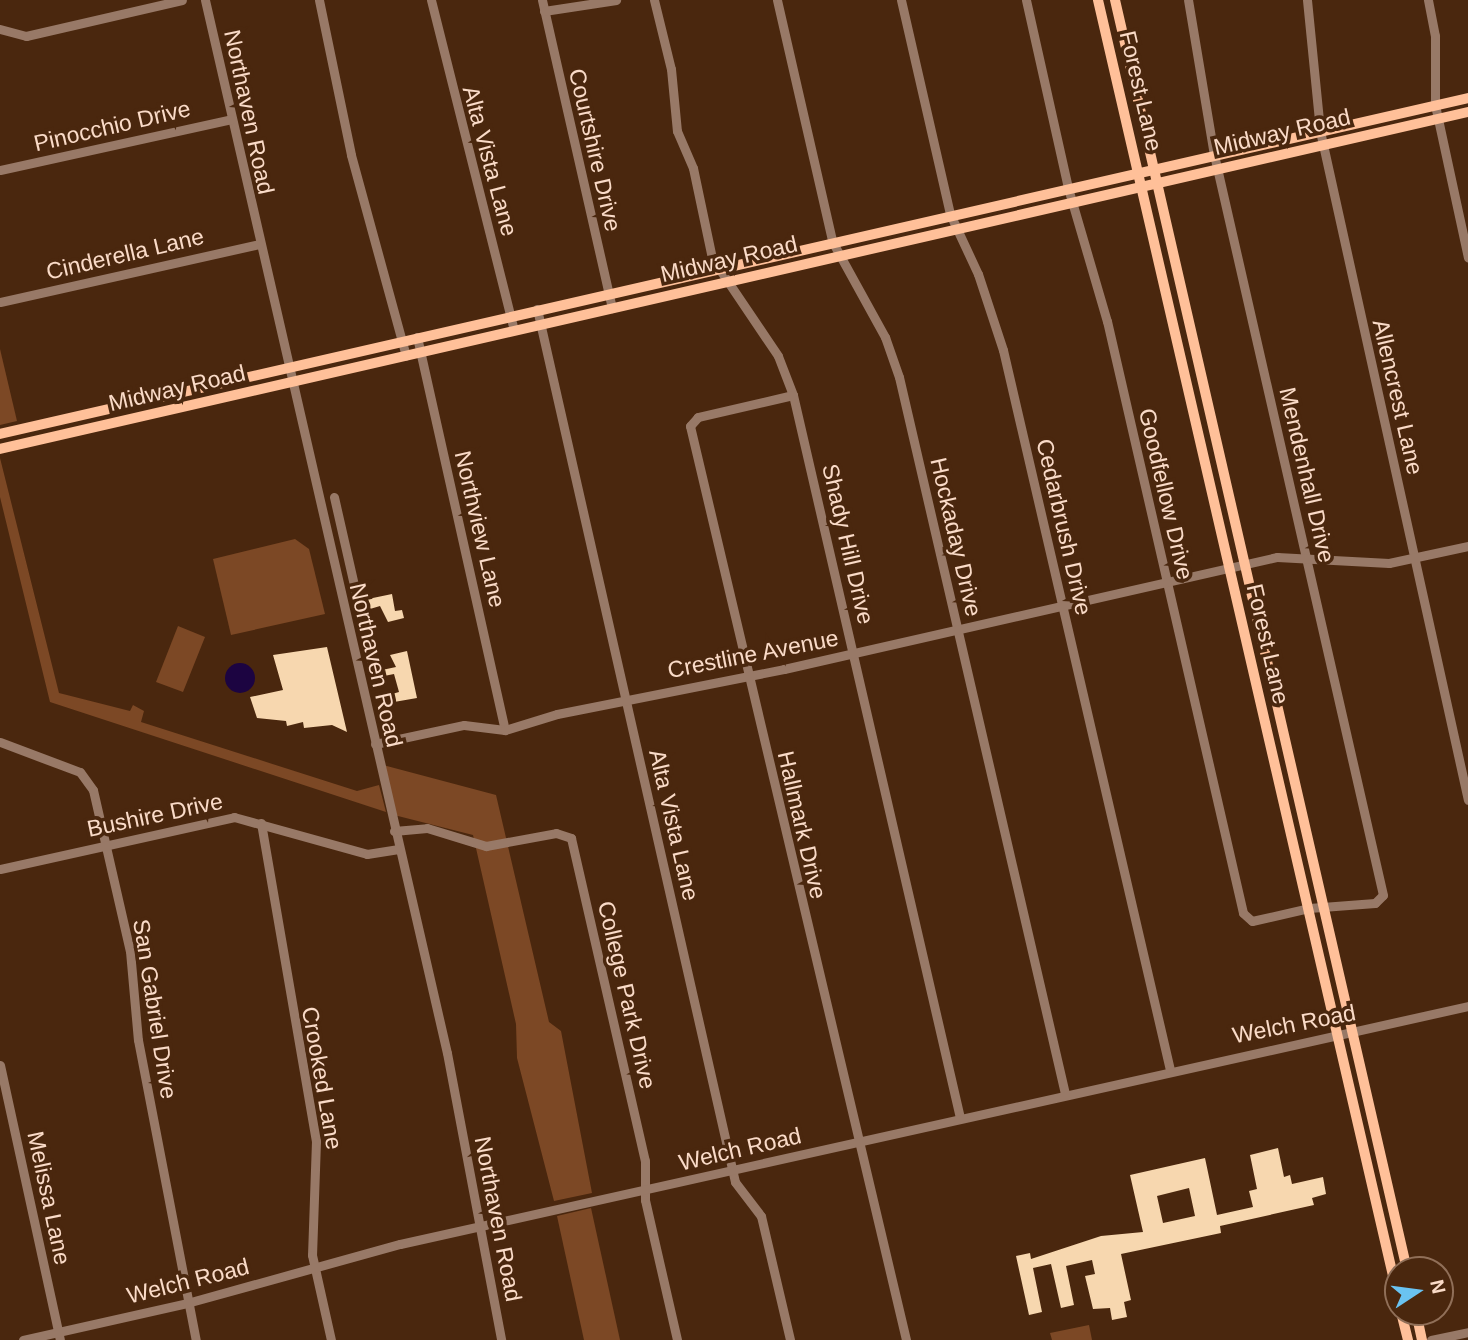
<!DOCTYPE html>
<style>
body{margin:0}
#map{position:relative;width:1468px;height:1340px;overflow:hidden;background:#4a270e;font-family:Arial,sans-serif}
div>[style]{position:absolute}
.green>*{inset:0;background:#7c4825}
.water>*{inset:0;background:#1c0441}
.round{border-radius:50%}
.building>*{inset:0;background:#f7d7af}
.minor>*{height:9px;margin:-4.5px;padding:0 4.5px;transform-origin:4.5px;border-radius:4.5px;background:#987967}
.major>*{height:10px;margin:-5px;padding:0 5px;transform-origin:5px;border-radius:5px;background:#ffc099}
span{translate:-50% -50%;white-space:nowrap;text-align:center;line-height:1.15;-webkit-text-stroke:7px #4a270e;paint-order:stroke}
.street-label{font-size:23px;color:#fadbc8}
.north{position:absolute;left:1384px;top:1256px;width:70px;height:70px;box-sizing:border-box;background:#4a270e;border:2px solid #906f58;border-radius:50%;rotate:77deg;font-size:19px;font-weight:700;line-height:28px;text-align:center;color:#fadbc8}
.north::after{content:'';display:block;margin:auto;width:24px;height:32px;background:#6ac3f1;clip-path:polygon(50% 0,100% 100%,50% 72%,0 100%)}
</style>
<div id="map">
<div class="green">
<div style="clip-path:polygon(0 349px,17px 421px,0 425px)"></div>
<div style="clip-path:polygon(0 458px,59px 693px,130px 711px,133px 705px,144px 711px,141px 722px,357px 791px,379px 785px,386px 812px,50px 702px,0 497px)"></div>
<div style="clip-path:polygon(295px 539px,309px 549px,325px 614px,231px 635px,213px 559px)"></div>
<div style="clip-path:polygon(178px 626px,205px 637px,183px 692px,156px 682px)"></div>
<div style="clip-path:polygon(383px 765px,496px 795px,549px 1022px,561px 1031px,592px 1193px,554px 1201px,517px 1058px,516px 1024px,473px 835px,394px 815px)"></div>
<div style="clip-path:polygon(591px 1208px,620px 1340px,584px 1340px,557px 1216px)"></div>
<div style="clip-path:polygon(1089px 1325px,1092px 1340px,1052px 1340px,1050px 1333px)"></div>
</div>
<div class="water">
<div class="round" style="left:225px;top:663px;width:30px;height:30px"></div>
</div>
<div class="building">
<div style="clip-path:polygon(392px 594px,395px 611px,402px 610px,404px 618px,388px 622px,380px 606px,370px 609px,368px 599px)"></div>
<div style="clip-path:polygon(327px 647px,347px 732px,332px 725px,304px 728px,303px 722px,287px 726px,286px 721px,257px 718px,250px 697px,283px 690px,273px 655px)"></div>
<div style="clip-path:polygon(407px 651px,417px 698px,394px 702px,392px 694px,399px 692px,394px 674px,384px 676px,382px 670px,396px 667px,390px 655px)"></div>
<div style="clip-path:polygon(evenodd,1278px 1148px,1284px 1177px,1290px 1175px,1292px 1184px,1323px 1177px,1326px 1194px,1312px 1198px,1314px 1205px,1220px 1226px,1221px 1233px,1121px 1254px,1131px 1300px,1124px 1302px,1127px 1317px,1112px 1320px,1110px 1308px,1093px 1309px,1085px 1276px,1095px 1274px,1092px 1260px,1066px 1266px,1074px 1305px,1061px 1308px,1051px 1264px,1033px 1268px,1042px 1312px,1029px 1315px,1016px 1256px,1030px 1253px,1031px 1259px,1101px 1236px,1143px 1232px,1130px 1175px,1205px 1158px,1217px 1215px,1253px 1207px,1249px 1191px,1257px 1189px,1250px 1155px,1278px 1148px,1189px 1188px,1195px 1216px,1163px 1223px,1157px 1196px,1189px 1188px)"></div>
</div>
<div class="minor">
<div style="left:205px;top:0;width:1080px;rotate:77.06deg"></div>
<div style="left:447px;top:1053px;width:292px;rotate:79.3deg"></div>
<div style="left:319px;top:0;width:158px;rotate:78.3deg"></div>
<div style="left:351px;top:155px;width:208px;rotate:74.7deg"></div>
<div style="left:431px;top:0;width:340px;rotate:75.9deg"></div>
<div style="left:542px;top:0;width:316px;rotate:77.2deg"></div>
<div style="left:654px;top:0;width:71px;rotate:76.2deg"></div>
<div style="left:671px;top:69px;width:62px;rotate:84.5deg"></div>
<div style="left:677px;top:131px;width:40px;rotate:66.6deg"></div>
<div style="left:693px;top:168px;width:92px;rotate:78.1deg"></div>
<div style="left:712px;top:258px;width:118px;rotate:56deg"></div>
<div style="left:778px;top:356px;width:42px;rotate:69deg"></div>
<div style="left:793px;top:395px;width:742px;rotate:76.99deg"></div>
<div style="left:777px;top:0;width:247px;rotate:77.1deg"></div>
<div style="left:832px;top:241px;width:110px;rotate:61.1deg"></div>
<div style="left:885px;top:337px;width:42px;rotate:70.7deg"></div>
<div style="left:899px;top:377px;width:736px;rotate:76.96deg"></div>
<div style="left:901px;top:0;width:220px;rotate:77.1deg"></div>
<div style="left:950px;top:214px;width:66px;rotate:65deg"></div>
<div style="left:978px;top:274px;width:80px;rotate:71.8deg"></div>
<div style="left:1003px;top:350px;width:739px;rotate:76.94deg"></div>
<div style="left:1026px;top:0;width:193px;rotate:77.4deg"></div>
<div style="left:1068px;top:188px;width:139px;rotate:73.7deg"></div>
<div style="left:1107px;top:321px;width:607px;rotate:77.06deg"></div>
<div style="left:1243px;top:913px;width:12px;rotate:42deg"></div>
<div style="left:1252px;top:921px;width:58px;rotate:-12.8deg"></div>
<div style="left:1309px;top:908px;width:66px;rotate:-4.3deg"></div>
<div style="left:1375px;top:903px;width:11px;rotate:-45deg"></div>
<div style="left:1383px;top:895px;width:759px;rotate:-102.86deg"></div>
<div style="left:1214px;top:155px;width:157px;rotate:-99.5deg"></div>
<div style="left:1307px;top:0;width:132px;rotate:84.3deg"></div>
<div style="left:1320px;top:131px;width:685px;rotate:77.53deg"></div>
<div style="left:1428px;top:0;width:37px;rotate:79deg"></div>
<div style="left:1435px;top:36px;width:69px;rotate:90deg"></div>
<div style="left:1435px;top:105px;width:156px;rotate:77.8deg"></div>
<div style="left:544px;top:11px;width:73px;rotate:-8.7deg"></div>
<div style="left:0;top:29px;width:27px;rotate:15deg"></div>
<div style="left:26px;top:36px;width:160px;rotate:-13deg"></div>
<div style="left:0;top:170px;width:237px;rotate:-12.4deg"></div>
<div style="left:0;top:302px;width:265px;rotate:-12.6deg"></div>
<div style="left:537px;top:309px;width:895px;rotate:77.22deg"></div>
<div style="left:735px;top:1182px;width:43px;rotate:52.6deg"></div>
<div style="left:761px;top:1216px;width:127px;rotate:76.8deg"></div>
<div style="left:417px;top:337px;width:403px;rotate:77.4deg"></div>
<div style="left:793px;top:395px;width:98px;rotate:167deg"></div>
<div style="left:698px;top:417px;width:12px;rotate:132deg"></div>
<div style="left:690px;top:426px;width:939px;rotate:76.7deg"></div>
<div style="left:334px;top:497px;width:190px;rotate:77.2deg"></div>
<div style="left:0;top:742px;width:85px;rotate:20.6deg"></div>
<div style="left:80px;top:772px;width:22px;rotate:54deg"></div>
<div style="left:93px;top:790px;width:165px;rotate:77.1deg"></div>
<div style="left:130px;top:951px;width:89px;rotate:84.9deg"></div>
<div style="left:138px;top:1040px;width:306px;rotate:79.1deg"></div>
<div style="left:375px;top:744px;width:91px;rotate:-12.1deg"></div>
<div style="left:464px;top:725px;width:41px;rotate:7deg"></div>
<div style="left:505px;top:730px;width:54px;rotate:-17.1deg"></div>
<div style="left:557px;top:714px;width:231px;rotate:-11.2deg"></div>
<div style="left:784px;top:669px;width:506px;rotate:-12.8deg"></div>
<div style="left:1277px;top:557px;width:112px;rotate:3.1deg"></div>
<div style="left:1389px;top:563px;width:81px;rotate:-12.1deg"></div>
<div style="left:261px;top:823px;width:323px;rotate:80.2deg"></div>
<div style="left:316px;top:1141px;width:114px;rotate:92deg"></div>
<div style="left:312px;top:1255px;width:87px;rotate:77.4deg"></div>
<div style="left:394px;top:831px;width:33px;rotate:-5deg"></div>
<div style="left:427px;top:828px;width:62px;rotate:17deg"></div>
<div style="left:486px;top:846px;width:71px;rotate:-10.5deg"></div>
<div style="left:556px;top:833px;width:16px;rotate:18deg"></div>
<div style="left:571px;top:838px;width:331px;rotate:77.1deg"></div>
<div style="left:645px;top:1161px;width:39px;rotate:90deg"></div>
<div style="left:645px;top:1200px;width:144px;rotate:77.1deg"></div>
<div style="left:0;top:869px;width:240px;rotate:-12.5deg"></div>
<div style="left:234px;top:817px;width:138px;rotate:15.5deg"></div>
<div style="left:367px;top:854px;width:32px;rotate:-9deg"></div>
<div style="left:0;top:1065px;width:281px;rotate:77.7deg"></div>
<div style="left:23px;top:1340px;width:168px;rotate:-12.7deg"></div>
<div style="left:187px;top:1303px;width:221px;rotate:-15.5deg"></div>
<div style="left:400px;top:1244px;width:1094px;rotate:-12.56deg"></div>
<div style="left:1431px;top:1340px;width:38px;rotate:-12deg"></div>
</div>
<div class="major">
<div style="left:1098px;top:0;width:1331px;rotate:76.98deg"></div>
<div style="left:1115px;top:0;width:1303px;rotate:77.05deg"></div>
<div style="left:0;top:434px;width:1506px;rotate:-12.89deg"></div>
<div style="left:0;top:449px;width:1506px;rotate:-12.93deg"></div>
<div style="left:1401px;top:1312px;width:29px;rotate:76deg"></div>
<div style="left:1416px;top:1312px;width:29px;rotate:78deg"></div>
</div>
<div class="street-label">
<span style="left:1141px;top:91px;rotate:77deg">Forest Lane</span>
<span style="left:249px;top:112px;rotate:78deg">Northaven Road</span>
<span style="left:112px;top:126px;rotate:-13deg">Pinocchio Drive</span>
<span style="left:1282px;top:132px;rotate:-13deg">Midway Road</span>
<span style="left:595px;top:150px;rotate:77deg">Courtshire Drive</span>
<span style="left:490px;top:161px;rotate:75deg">Alta Vista Lane</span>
<span style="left:125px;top:254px;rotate:-13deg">Cinderella Lane</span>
<span style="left:729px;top:259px;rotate:-13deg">Midway Road</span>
<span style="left:177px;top:388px;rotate:-13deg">Midway Road</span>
<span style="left:1398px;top:397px;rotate:77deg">Allencrest Lane</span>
<span style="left:1307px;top:475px;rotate:77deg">Mendenhall Drive</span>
<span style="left:1166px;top:494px;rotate:77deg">Goodfellow Drive</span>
<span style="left:1064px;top:527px;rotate:77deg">Cedarbrush Drive</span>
<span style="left:480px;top:529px;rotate:77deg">Northview Lane</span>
<span style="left:956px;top:537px;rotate:77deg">Hockaday Drive</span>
<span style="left:848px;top:544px;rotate:77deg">Shady Hill Drive</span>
<span style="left:1268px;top:644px;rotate:77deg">Forest Lane</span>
<span style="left:753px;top:654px;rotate:-11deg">Crestline Avenue</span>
<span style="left:376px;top:665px;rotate:77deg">Northaven Road</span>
<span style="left:155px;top:815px;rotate:-12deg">Bushire Drive</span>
<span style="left:674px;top:825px;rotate:77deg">Alta Vista Lane</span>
<span style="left:802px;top:825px;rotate:77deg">Hallmark Drive</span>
<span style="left:627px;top:995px;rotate:77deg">College Park Drive</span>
<span style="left:155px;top:1009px;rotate:81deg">San Gabriel Drive</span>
<span style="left:1294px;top:1024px;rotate:-11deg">Welch Road</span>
<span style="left:322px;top:1078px;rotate:80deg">Crooked Lane</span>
<span style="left:740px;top:1149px;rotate:-13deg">Welch Road</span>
<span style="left:49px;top:1198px;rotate:78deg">Melissa Lane</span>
<span style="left:498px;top:1219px;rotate:79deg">Northaven Road</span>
<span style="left:188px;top:1281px;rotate:-14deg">Welch Road</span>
</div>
<div class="north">N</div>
</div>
